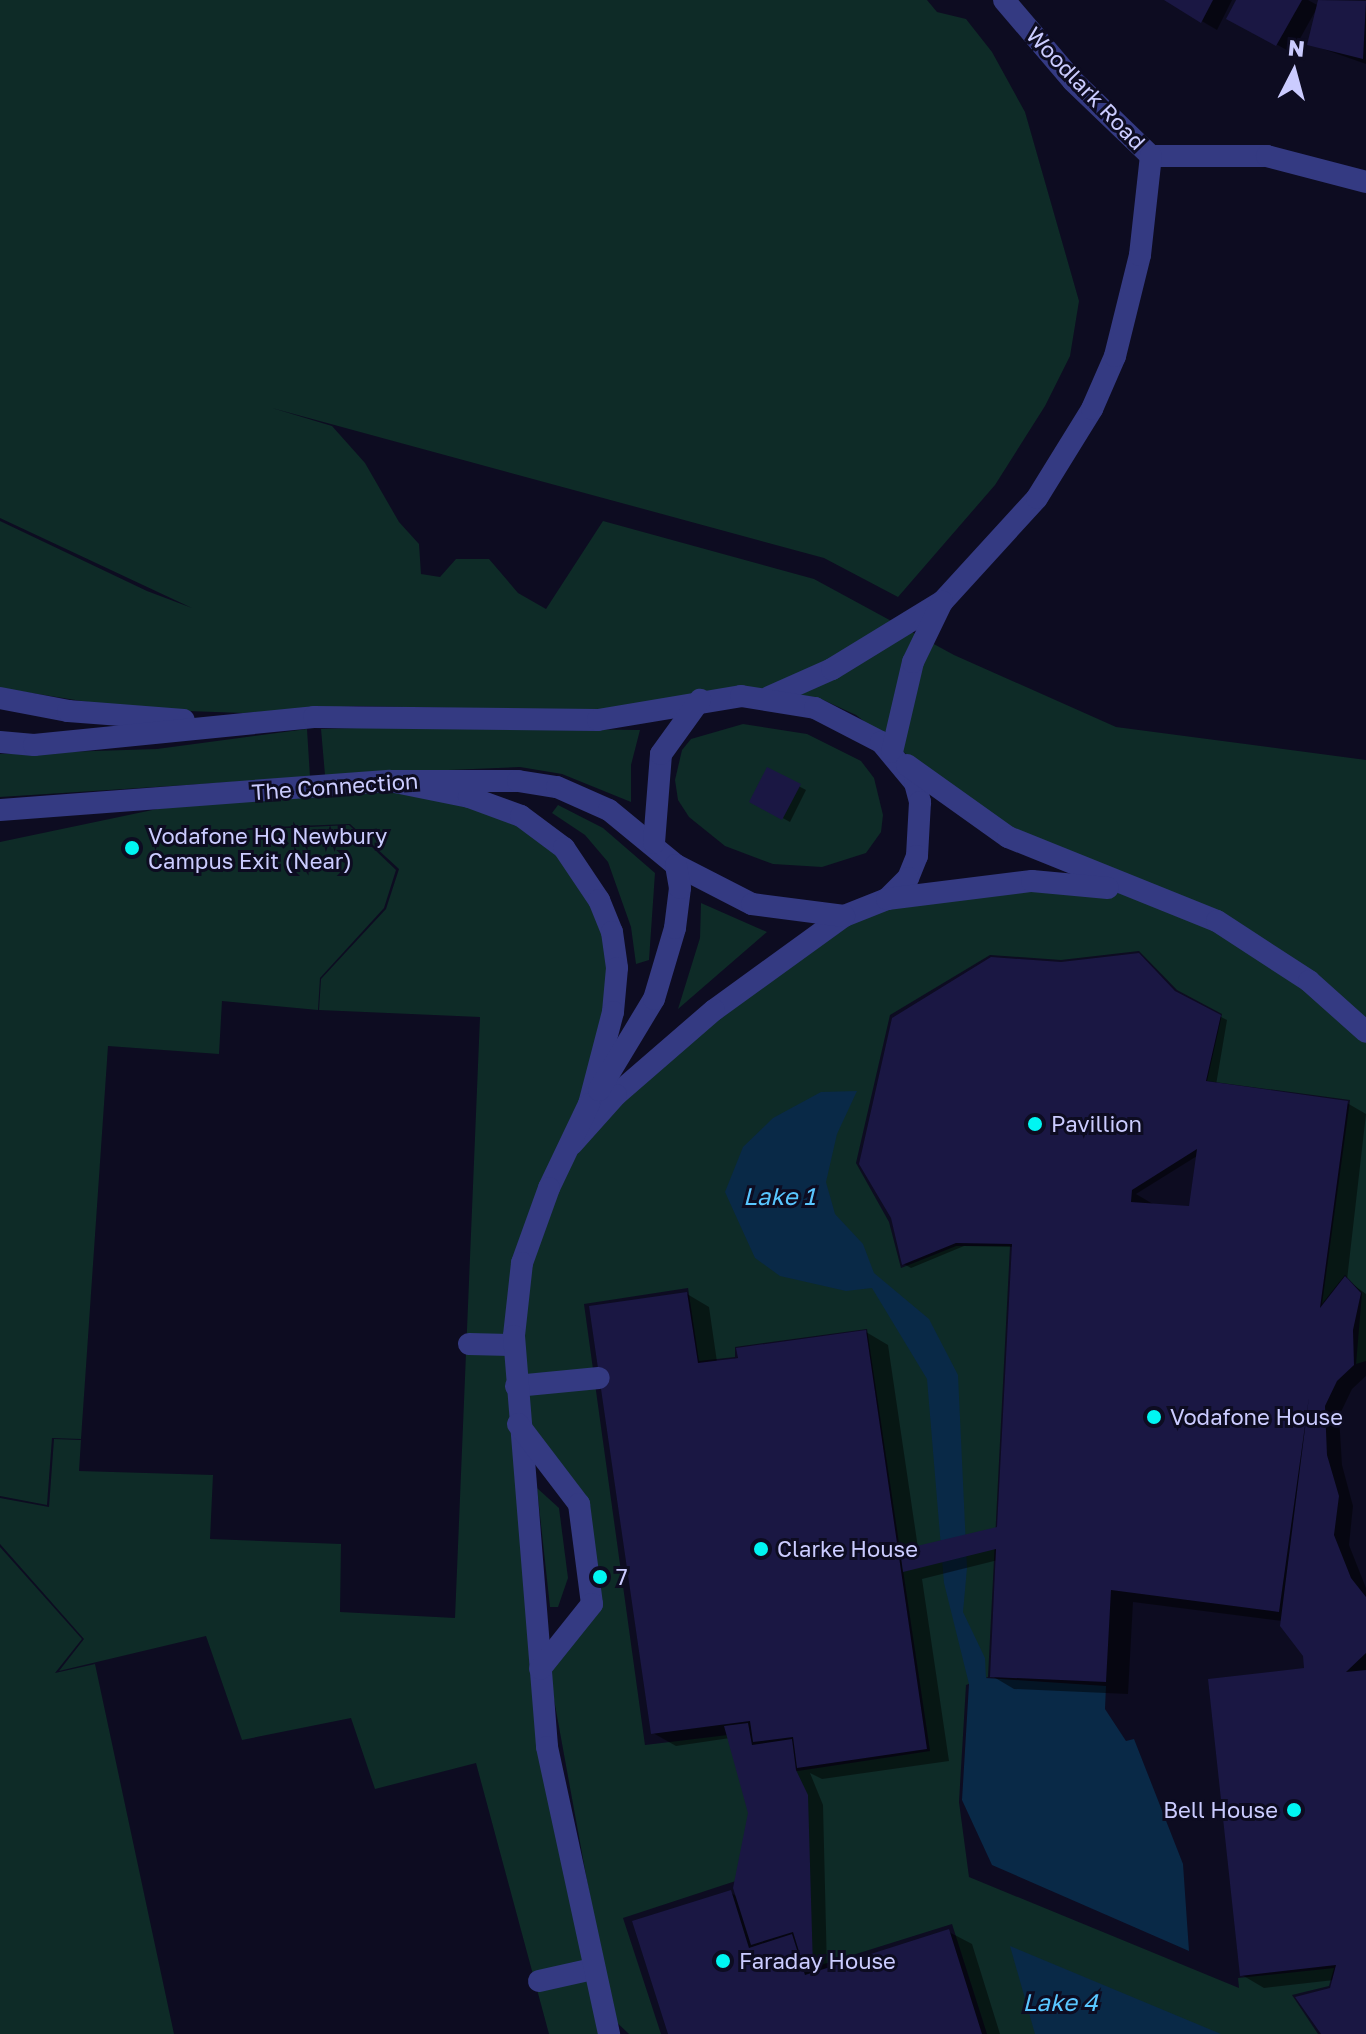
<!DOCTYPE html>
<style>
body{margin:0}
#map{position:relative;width:1366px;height:2034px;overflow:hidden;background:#0d0c21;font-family:"Golos Text",sans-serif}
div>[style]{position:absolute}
.green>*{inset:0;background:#0e2b27}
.water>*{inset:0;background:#092947}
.shadow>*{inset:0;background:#0007}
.building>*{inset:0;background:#1a1743}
.service>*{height:22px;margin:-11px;padding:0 11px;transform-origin:11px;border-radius:11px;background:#343a82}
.minor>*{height:22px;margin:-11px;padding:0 11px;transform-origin:11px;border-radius:11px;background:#343a82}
.dots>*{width:22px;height:22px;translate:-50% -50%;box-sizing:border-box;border:4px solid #0d0c21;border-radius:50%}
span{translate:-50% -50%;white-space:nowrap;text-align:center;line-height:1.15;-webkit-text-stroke:6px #0d0c21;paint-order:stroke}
.street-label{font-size:22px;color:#cbccff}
.poi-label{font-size:22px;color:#cbccff}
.left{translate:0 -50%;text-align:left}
.right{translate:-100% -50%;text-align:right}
.water-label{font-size:24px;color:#59c6ff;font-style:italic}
.north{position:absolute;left:1254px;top:32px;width:80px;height:80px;-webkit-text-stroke:6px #0d0c21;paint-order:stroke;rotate:6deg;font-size:22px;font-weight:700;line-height:32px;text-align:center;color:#cbccff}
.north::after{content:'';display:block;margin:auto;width:28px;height:36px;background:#cbccff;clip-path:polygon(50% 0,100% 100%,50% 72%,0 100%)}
</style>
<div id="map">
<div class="green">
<div style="clip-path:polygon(0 0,927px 0,937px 12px,966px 19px,992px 52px,1025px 112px,1079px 301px,1070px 356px,1045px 406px,995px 485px,898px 597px,824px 558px,272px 408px,332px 426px,365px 463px,399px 522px,419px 544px,421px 574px,440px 577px,456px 559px,489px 559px,518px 593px,546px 609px,603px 521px,814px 579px,954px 655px,1116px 727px,1366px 760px,1366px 1021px,1319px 978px,1015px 831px,969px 803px,856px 715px,821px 699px,742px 688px,598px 711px,357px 706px,243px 713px,132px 709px,0 688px,0 521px,147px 591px,192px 608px,0 518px)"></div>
<div style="clip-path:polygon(743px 724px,807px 734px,861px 761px,874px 778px,883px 815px,881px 832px,866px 853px,822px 867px,773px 864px,725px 846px,689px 817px,678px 800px,675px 780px,682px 750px,691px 739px)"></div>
<div style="clip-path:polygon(393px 727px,640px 730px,631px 765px,631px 802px,562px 774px,520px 767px,325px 775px,321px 729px)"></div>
<div style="clip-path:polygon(307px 729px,310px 777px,0 797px,0 754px,157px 749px)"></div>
<div style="clip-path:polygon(390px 785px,520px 822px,561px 853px,596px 903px,613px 969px,584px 1105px,518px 1263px,537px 1670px,605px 2034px,549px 2034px,476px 1763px,375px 1789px,351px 1718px,242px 1740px,206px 1636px,59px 1671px,84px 1639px,0 1544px,0 1498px,49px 1507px,54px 1439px,81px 1440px,79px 1471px,213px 1475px,210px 1539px,341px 1544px,340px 1612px,455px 1618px,480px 1017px,319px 1010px,321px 979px,386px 909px,399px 869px,350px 824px,248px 828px,206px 850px,248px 830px,349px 825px,396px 870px,384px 908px,320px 978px,318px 1010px,222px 1001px,219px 1054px,108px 1046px,81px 1439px,52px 1438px,47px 1505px,0 1496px,0 842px,181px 804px)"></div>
<div style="clip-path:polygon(558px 805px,603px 828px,655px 873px,649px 960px,636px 964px,631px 927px,608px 862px,585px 835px,552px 813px)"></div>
<div style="clip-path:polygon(1032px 882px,1152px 896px,1216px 922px,1366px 1034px,1366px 1361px,1356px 1364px,1362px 1293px,1345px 1275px,1322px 1304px,1350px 1100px,1207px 1081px,1222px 1014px,1177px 990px,1139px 951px,1061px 960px,990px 955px,890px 1015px,856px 1163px,889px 1222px,901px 1268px,956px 1246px,1010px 1246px,988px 1677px,966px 1685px,959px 1802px,969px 1877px,1239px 1988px,1238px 1978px,1334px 1968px,1329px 1986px,1292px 1995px,1318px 2034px,987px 2034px,952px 1924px,808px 1969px,791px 1772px,930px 1751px,867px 1329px,735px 1347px,735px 1357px,699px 1361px,688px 1288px,584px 1304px,645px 1745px,744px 1733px,754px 1875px,623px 1918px,661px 2034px,629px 2034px,612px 2018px,549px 1672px,599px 1608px,585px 1500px,522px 1421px,519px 1296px,573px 1147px,750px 987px,888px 901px)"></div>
<div style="clip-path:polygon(701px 903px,767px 932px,678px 1009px,700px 938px)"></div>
<div style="clip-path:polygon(537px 1488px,559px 1508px,568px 1578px,558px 1607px,550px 1607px)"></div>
<div style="clip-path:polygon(0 1547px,82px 1639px,55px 1673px,95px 1664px,174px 2034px,0 2034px)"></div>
</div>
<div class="water">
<div style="clip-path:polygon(857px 1091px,837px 1134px,826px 1182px,835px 1214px,863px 1244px,874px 1273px,929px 1319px,958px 1375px,967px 1568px,963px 1612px,985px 1658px,986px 1678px,1106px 1686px,1105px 1709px,1126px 1741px,1134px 1739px,1183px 1864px,1189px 1951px,992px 1865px,962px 1800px,969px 1684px,944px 1583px,927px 1379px,872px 1288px,846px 1291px,780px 1276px,755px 1258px,725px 1192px,743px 1147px,773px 1118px,821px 1092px)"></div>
<div style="clip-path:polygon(1010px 1946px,1221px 2034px,1035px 2034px)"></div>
</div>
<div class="shadow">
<div style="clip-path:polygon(1166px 0,1232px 0,1217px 30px)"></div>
<div style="clip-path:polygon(1239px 0,1308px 0,1319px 6px,1320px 0,1366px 3px,1366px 64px,1309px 44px,1317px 8px,1292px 53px,1229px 18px)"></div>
<div style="clip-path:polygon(768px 770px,806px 790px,790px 822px,752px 801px)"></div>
<div style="clip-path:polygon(evenodd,1138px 955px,1181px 997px,1227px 1020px,1216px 1085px,1347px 1103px,1366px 1114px,1347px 1280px,1366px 1294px,1366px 1376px,1352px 1389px,1339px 1416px,1342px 1465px,1353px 1506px,1349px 1545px,1366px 1588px,1366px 2034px,1323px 2034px,1334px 1980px,1264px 1988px,1242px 1975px,1307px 1672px,1305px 1655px,1282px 1621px,1133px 1602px,1128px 1694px,1014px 1689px,992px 1676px,998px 1560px,922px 1579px,949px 1761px,822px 1779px,810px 1773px,823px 1805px,827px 1970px,949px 1932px,972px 1944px,1000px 2034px,670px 2034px,731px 1893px,738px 1897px,750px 1813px,730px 1738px,676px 1746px,653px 1733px,687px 1294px,709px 1307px,717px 1362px,866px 1332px,888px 1345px,918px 1548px,999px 1531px,1014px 1247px,964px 1246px,911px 1268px,904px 1264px,1062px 964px,1138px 955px,1197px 1156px,1190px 1208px,1153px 1204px,1136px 1194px,1197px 1156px)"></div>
</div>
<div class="building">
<div style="clip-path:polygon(1164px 0,1213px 0,1201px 23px)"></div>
<div style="clip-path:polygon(1236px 0,1302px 0,1276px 46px,1226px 19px)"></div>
<div style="clip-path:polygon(1318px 0,1366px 1px,1363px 59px,1307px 45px)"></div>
<div style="clip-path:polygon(767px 767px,801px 784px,782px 820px,749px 802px)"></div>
<div style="clip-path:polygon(evenodd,1139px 953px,1175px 991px,1221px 1015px,1206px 1081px,1348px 1101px,1320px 1308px,1345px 1276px,1361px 1293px,1353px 1330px,1354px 1365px,1337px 1381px,1325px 1406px,1327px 1455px,1339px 1496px,1334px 1535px,1351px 1578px,1366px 1597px,1366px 1653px,1346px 1672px,1366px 1670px,1366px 2034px,1321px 2034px,1295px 1997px,1330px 1988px,1336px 1965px,1240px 1976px,1208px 1679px,1304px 1668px,1303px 1656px,1280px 1626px,1309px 1397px,1279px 1612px,1111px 1590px,1106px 1682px,990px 1677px,996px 1549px,903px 1572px,900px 1550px,997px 1527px,1012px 1244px,956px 1243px,902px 1265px,891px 1218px,859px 1164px,892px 1018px,991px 957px,1061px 962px,1139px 953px,1197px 1149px,1189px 1206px,1131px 1202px,1132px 1190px,1197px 1149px)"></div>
<div style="clip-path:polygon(687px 1292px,698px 1363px,738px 1358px,736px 1348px,866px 1330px,927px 1749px,797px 1768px,793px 1737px,753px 1742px,750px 1721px,651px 1734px,589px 1306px)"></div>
<div style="clip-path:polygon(748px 1723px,752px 1745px,792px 1739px,796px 1770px,808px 1795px,813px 1968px,805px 1971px,793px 1932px,751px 1945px,733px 1888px,748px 1813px,724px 1726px)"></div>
<div style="clip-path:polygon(731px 1890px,749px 1948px,792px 1934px,805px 1975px,949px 1929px,982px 2034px,668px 2034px,632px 1921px)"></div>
</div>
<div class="service">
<div style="left:469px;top:1344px;width:45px;rotate:1.3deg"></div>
<div style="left:516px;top:1386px;width:83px;rotate:-5.5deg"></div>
<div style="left:539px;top:1981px;width:55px;rotate:-12.5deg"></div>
</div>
<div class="minor">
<div style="left:1004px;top:0;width:106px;rotate:49.6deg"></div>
<div style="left:1073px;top:81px;width:108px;rotate:43.9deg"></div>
<div style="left:1151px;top:156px;width:116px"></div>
<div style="left:1267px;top:156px;width:102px;rotate:14.7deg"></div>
<div style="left:769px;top:697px;width:69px;rotate:-24deg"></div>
<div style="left:832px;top:669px;width:130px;rotate:-31.5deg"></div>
<div style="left:943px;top:601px;width:139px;rotate:-47.6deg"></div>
<div style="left:1037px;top:498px;width:105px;rotate:-58.3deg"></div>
<div style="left:1092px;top:409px;width:58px;rotate:-66.5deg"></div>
<div style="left:1115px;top:356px;width:104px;rotate:-76.1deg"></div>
<div style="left:1140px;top:255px;width:100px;rotate:-83.7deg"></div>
<div style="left:0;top:698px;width:69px;rotate:10.8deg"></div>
<div style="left:68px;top:711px;width:116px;rotate:4.4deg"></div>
<div style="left:0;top:742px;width:34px;rotate:5deg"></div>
<div style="left:34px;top:745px;width:281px;rotate:-5.7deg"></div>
<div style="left:314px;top:717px;width:284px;rotate:0.6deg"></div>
<div style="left:598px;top:720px;width:145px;rotate:-9.5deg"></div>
<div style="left:741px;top:696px;width:75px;rotate:9.2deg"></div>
<div style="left:815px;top:708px;width:74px;rotate:27.3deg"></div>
<div style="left:881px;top:742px;width:53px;rotate:50.3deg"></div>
<div style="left:915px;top:783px;width:20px;rotate:75deg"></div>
<div style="left:920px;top:802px;width:54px;rotate:93.2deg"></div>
<div style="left:917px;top:856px;width:24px;rotate:112deg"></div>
<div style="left:908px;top:878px;width:30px;rotate:135deg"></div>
<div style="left:887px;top:899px;width:46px;rotate:158.4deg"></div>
<div style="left:844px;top:916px;width:160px;rotate:144.1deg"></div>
<div style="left:714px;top:1010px;width:130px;rotate:139.1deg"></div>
<div style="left:616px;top:1095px;width:66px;rotate:131.9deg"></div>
<div style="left:892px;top:752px;width:92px;rotate:-76.9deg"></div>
<div style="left:913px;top:662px;width:67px;rotate:-64.2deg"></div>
<div style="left:907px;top:765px;width:124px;rotate:35.5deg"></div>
<div style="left:1008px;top:837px;width:225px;rotate:21.9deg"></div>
<div style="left:1217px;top:921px;width:110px;rotate:33.1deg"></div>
<div style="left:1309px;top:981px;width:76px;rotate:41.8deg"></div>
<div style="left:390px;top:781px;width:81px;rotate:11.4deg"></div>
<div style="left:469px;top:797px;width:55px;rotate:20.1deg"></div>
<div style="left:521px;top:816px;width:54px;rotate:36.7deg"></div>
<div style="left:564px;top:848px;width:63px;rotate:56.1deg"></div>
<div style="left:599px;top:900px;width:35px;rotate:68deg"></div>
<div style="left:612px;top:932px;width:36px;rotate:82deg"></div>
<div style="left:617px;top:968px;width:44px;rotate:95.2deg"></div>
<div style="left:613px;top:1012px;width:95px;rotate:104.6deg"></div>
<div style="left:589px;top:1104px;width:93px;rotate:115.5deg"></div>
<div style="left:549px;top:1188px;width:80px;rotate:109.8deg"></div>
<div style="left:522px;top:1263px;width:73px;rotate:96.3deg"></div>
<div style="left:514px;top:1336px;width:412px;rotate:85.4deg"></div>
<div style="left:547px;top:1747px;width:294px;rotate:77.8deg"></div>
<div style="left:0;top:810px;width:391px;rotate:-4.3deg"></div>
<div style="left:390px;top:781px;width:128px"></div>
<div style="left:518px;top:781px;width:39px;rotate:9deg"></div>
<div style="left:557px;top:787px;width:57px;rotate:23.9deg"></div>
<div style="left:609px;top:810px;width:87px;rotate:39.4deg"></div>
<div style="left:676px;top:865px;width:85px;rotate:27.2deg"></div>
<div style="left:752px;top:904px;width:93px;rotate:7.4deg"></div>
<div style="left:654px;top:843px;width:89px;rotate:-85.5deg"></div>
<div style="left:661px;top:754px;width:67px;rotate:-54.2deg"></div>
<div style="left:887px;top:899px;width:146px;rotate:-7.1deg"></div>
<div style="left:1032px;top:881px;width:76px;rotate:5.3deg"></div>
<div style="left:599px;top:1090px;width:106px;rotate:-58.9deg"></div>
<div style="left:654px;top:999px;width:74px;rotate:-73.5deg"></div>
<div style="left:675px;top:928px;width:40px;rotate:-82.9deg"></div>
<div style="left:680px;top:888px;width:23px;rotate:-100deg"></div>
<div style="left:518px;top:1424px;width:101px;rotate:52.7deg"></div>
<div style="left:579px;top:1504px;width:101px;rotate:82.6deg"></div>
<div style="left:592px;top:1604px;width:83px;rotate:128.7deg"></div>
</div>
<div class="dots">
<div style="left:132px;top:848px;background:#00f6f2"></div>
<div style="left:1035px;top:1124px;background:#00f6f2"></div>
<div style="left:1154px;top:1417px;background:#00f6f2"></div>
<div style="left:761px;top:1549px;background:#00f6f2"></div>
<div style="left:600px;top:1577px;background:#00f6f2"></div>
<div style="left:1294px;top:1810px;background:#00f6f2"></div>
<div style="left:723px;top:1961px;background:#00f6f2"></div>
</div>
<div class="street-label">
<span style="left:1086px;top:88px;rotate:46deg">Woodlark Road</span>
<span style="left:335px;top:786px;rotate:-4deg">The Connection</span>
</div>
<div class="poi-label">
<span class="left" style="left:148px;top:848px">Vodafone HQ Newbury<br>Campus Exit (Near)</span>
<span class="left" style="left:1051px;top:1124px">Pavillion</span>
<span class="left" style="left:1170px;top:1417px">Vodafone House</span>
<span class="left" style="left:777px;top:1549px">Clarke House</span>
<span class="left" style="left:616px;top:1577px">7</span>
<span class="right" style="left:1278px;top:1810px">Bell House</span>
<span class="left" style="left:739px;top:1961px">Faraday House</span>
</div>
<div class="water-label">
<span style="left:779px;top:1196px">Lake 1</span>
<span style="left:1060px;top:2002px">Lake 4</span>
</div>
<div class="north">N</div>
</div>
